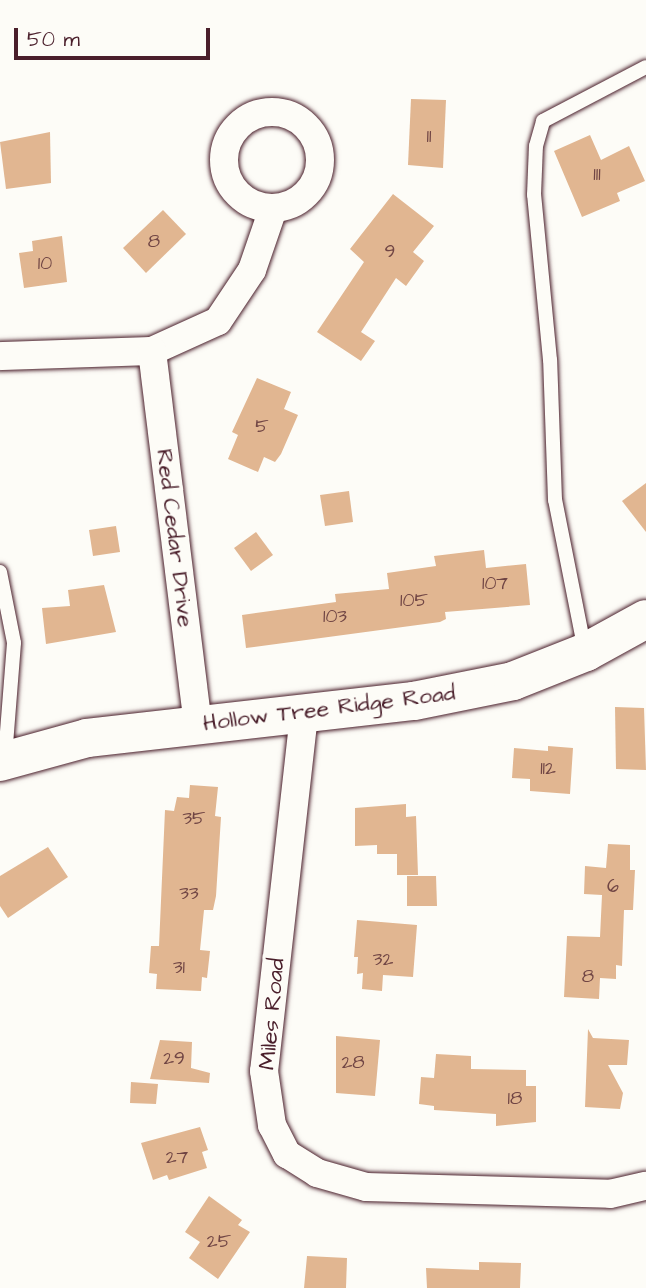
<!DOCTYPE html>
<style>
body{margin:0}
#map{position:relative;width:646px;height:1288px;overflow:hidden;background:#fdfcf7;font-family:"Architects Daughter",sans-serif}
div>[style]{position:absolute}
.building>*{inset:0;background:#e1b691}
.roads{filter:drop-shadow(0 0 2px #4a1f2b) drop-shadow(0 0 2px #4a1f2b)}
.service>*{height:14px;margin:-7px;padding:0 7px;transform-origin:7px;border-radius:7px;background:#fdfcf7}
.minor>*{height:28px;margin:-14px;padding:0 14px;transform-origin:14px;border-radius:14px;background:#fdfcf7}
.minor>.ring{margin:-14px;padding:0;box-sizing:content-box;background:none;border:28px solid #fdfcf7;border-radius:50%}
.secondary>*{height:38px;margin:-19px;padding:0 19px;transform-origin:19px;border-radius:19px;background:#fdfcf7}
span{translate:-50% -50%;white-space:nowrap;text-align:center;line-height:1.15;-webkit-text-stroke:6px #fdfcf7;paint-order:stroke}
.number-label{font-size:19px;color:#704544}
.number-label span{-webkit-text-stroke-width:0}
.street-label{font-size:23px;color:#4a1f2b}
.scale{position:absolute;left:14px;top:28px;width:196px;height:32px;box-sizing:border-box;border:4px solid #4a1f2b;border-top:0;padding-left:9px;font-size:21px;line-height:24px;white-space:nowrap;color:#4a1f2b;-webkit-text-stroke:5px #fdfcf7;paint-order:stroke}
</style>
<div id="map">
<div class="building">
<div style="clip-path:polygon(411px 99px,446px 100px,443px 168px,408px 165px)"></div>
<div style="clip-path:polygon(50px 132px,51px 183px,6px 189px,0 142px)"></div>
<div style="clip-path:polygon(590px 135px,601px 160px,629px 146px,645px 181px,617px 193px,620px 201px,582px 217px,554px 151px)"></div>
<div style="clip-path:polygon(393px 194px,434px 226px,413px 252px,424px 261px,406px 286px,396px 278px,361px 332px,375px 341px,361px 361px,317px 332px,364px 262px,350px 249px)"></div>
<div style="clip-path:polygon(163px 210px,186px 234px,146px 273px,123px 248px)"></div>
<div style="clip-path:polygon(62px 236px,67px 282px,24px 288px,19px 253px,33px 251px,32px 241px)"></div>
<div style="clip-path:polygon(257px 378px,291px 392px,284px 409px,298px 415px,281px 454px,275px 462px,264px 457px,258px 472px,228px 459px,238px 435px,232px 432px)"></div>
<div style="clip-path:polygon(646px 483px,646px 532px,622px 501px)"></div>
<div style="clip-path:polygon(349px 491px,353px 522px,325px 526px,320px 495px)"></div>
<div style="clip-path:polygon(116px 526px,120px 552px,93px 556px,89px 530px)"></div>
<div style="clip-path:polygon(256px 532px,273px 555px,251px 571px,234px 548px)"></div>
<div style="clip-path:polygon(484px 550px,486px 568px,526px 564px,530px 605px,445px 612px,446px 619px,440px 622px,246px 648px,242px 615px,336px 602px,335px 594px,389px 589px,387px 573px,436px 566px,434px 556px)"></div>
<div style="clip-path:polygon(104px 585px,116px 632px,46px 644px,42px 608px,70px 606px,68px 590px)"></div>
<div style="clip-path:polygon(615px 707px,644px 708px,646px 770px,616px 769px)"></div>
<div style="clip-path:polygon(548px 746px,573px 748px,570px 794px,530px 791px,530px 779px,512px 778px,514px 748px,548px 751px)"></div>
<div style="clip-path:polygon(190px 785px,218px 787px,215px 816px,221px 817px,216px 896px,213px 910px,204px 910px,200px 950px,210px 951px,207px 978px,202px 977px,201px 991px,156px 989px,157px 974px,149px 973px,151px 946px,159px 946px,165px 810px,174px 811px,177px 797px,189px 798px)"></div>
<div style="clip-path:polygon(406px 804px,406px 817px,416px 816px,418px 875px,397px 875px,397px 854px,377px 854px,377px 845px,355px 846px,355px 808px)"></div>
<div style="clip-path:polygon(608px 844px,630px 845px,630px 870px,635px 870px,633px 910px,624px 910px,622px 966px,616px 965px,616px 979px,600px 978px,599px 999px,564px 997px,567px 936px,600px 937px,602px 895px,584px 894px,585px 866px,606px 868px)"></div>
<div style="clip-path:polygon(48px 847px,68px 877px,8px 918px,0 906px,0 876px)"></div>
<div style="clip-path:polygon(407px 876px,436px 876px,437px 906px,407px 906px)"></div>
<div style="clip-path:polygon(357px 920px,417px 925px,413px 977px,383px 975px,382px 991px,362px 989px,363px 973px,357px 974px,358px 957px,354px 957px)"></div>
<div style="clip-path:polygon(588px 1029px,593px 1038px,629px 1040px,627px 1065px,608px 1065px,623px 1093px,620px 1109px,585px 1107px)"></div>
<div style="clip-path:polygon(336px 1036px,380px 1040px,375px 1096px,336px 1093px)"></div>
<div style="clip-path:polygon(160px 1040px,192px 1042px,191px 1068px,210px 1073px,209px 1083px,150px 1079px)"></div>
<div style="clip-path:polygon(436px 1054px,471px 1056px,471px 1069px,526px 1070px,526px 1086px,536px 1086px,536px 1122px,496px 1126px,496px 1114px,434px 1110px,434px 1106px,419px 1104px,421px 1077px,434px 1078px)"></div>
<div style="clip-path:polygon(131px 1082px,158px 1084px,156px 1104px,130px 1103px)"></div>
<div style="clip-path:polygon(200px 1127px,208px 1150px,202px 1152px,207px 1168px,169px 1180px,167px 1175px,153px 1180px,141px 1143px)"></div>
<div style="clip-path:polygon(209px 1196px,242px 1220px,238px 1225px,250px 1232px,218px 1279px,189px 1258px,200px 1242px,185px 1232px)"></div>
<div style="clip-path:polygon(307px 1256px,347px 1258px,346px 1288px,304px 1288px)"></div>
<div style="clip-path:polygon(479px 1262px,521px 1263px,520px 1288px,427px 1288px,426px 1268px,479px 1270px)"></div>
</div>
<div class="roads">
<div class="service">
<div style="left:0;top:572px;width:72px;rotate:78.8deg"></div>
<div style="left:14px;top:643px;width:115px;rotate:94.5deg"></div>
<div style="left:585px;top:651px;width:154px;rotate:-101.2deg"></div>
<div style="left:555px;top:500px;width:140px;rotate:-92deg"></div>
<div style="left:550px;top:360px;width:166px;rotate:-95.5deg"></div>
<div style="left:534px;top:195px;width:49px;rotate:-87.7deg"></div>
<div style="left:536px;top:146px;width:26px;rotate:-74deg"></div>
<div style="left:543px;top:121px;width:116px;rotate:-27.7deg"></div>
</div>
<div class="minor">
<div class="ring" style="left:224px;top:112px;width:68px;height:68px"></div>
<div style="left:152px;top:351px;width:72px;rotate:-24.4deg"></div>
<div style="left:218px;top:321px;width:61px;rotate:-56.3deg"></div>
<div style="left:252px;top:270px;width:65px;rotate:-71deg"></div>
<div style="left:0;top:356px;width:152px;rotate:-1.9deg"></div>
<div style="left:152px;top:351px;width:376px;rotate:83deg"></div>
<div style="left:304px;top:715px;width:358px;rotate:96.4deg"></div>
<div style="left:264px;top:1071px;width:55px;rotate:81.6deg"></div>
<div style="left:272px;top:1125px;width:33px;rotate:63deg"></div>
<div style="left:287px;top:1154px;width:36px;rotate:32deg"></div>
<div style="left:317px;top:1173px;width:51px;rotate:15.9deg"></div>
<div style="left:366px;top:1187px;width:244px;rotate:1.6deg"></div>
<div style="left:610px;top:1194px;width:37px;rotate:-13deg"></div>
</div>
<div class="secondary">
<div style="left:0;top:762px;width:90px;rotate:-15.4deg"></div>
<div style="left:87px;top:738px;width:329px;rotate:-6.5deg"></div>
<div style="left:414px;top:701px;width:101px;rotate:-11.4deg"></div>
<div style="left:513px;top:681px;width:79px;rotate:-21.7deg"></div>
<div style="left:586px;top:652px;width:68px;rotate:-28.8deg"></div>
</div>
</div>
<div class="number-label">
<span style="left:429px;top:137px">11</span>
<span style="left:597px;top:175px">111</span>
<span style="left:154px;top:242px">8</span>
<span style="left:390px;top:252px">9</span>
<span style="left:45px;top:264px">10</span>
<span style="left:262px;top:427px">5</span>
<span style="left:495px;top:584px">107</span>
<span style="left:414px;top:601px">105</span>
<span style="left:335px;top:617px">103</span>
<span style="left:548px;top:769px">112</span>
<span style="left:194px;top:819px">35</span>
<span style="left:613px;top:887px">6</span>
<span style="left:189px;top:894px">33</span>
<span style="left:383px;top:960px">32</span>
<span style="left:179px;top:968px">31</span>
<span style="left:588px;top:977px">8</span>
<span style="left:174px;top:1059px">29</span>
<span style="left:353px;top:1063px">28</span>
<span style="left:515px;top:1099px">18</span>
<span style="left:177px;top:1158px">27</span>
<span style="left:219px;top:1242px">25</span>
</div>
<div class="street-label">
<span style="left:175px;top:538px;rotate:83deg">Red Cedar Drive</span>
<span style="left:329px;top:708px;rotate:-7deg">Hollow Tree Ridge Road</span>
<span style="left:272px;top:1014px;rotate:-85deg">Miles Road</span>
</div>
<div class="scale">50 m</div>
</div>
